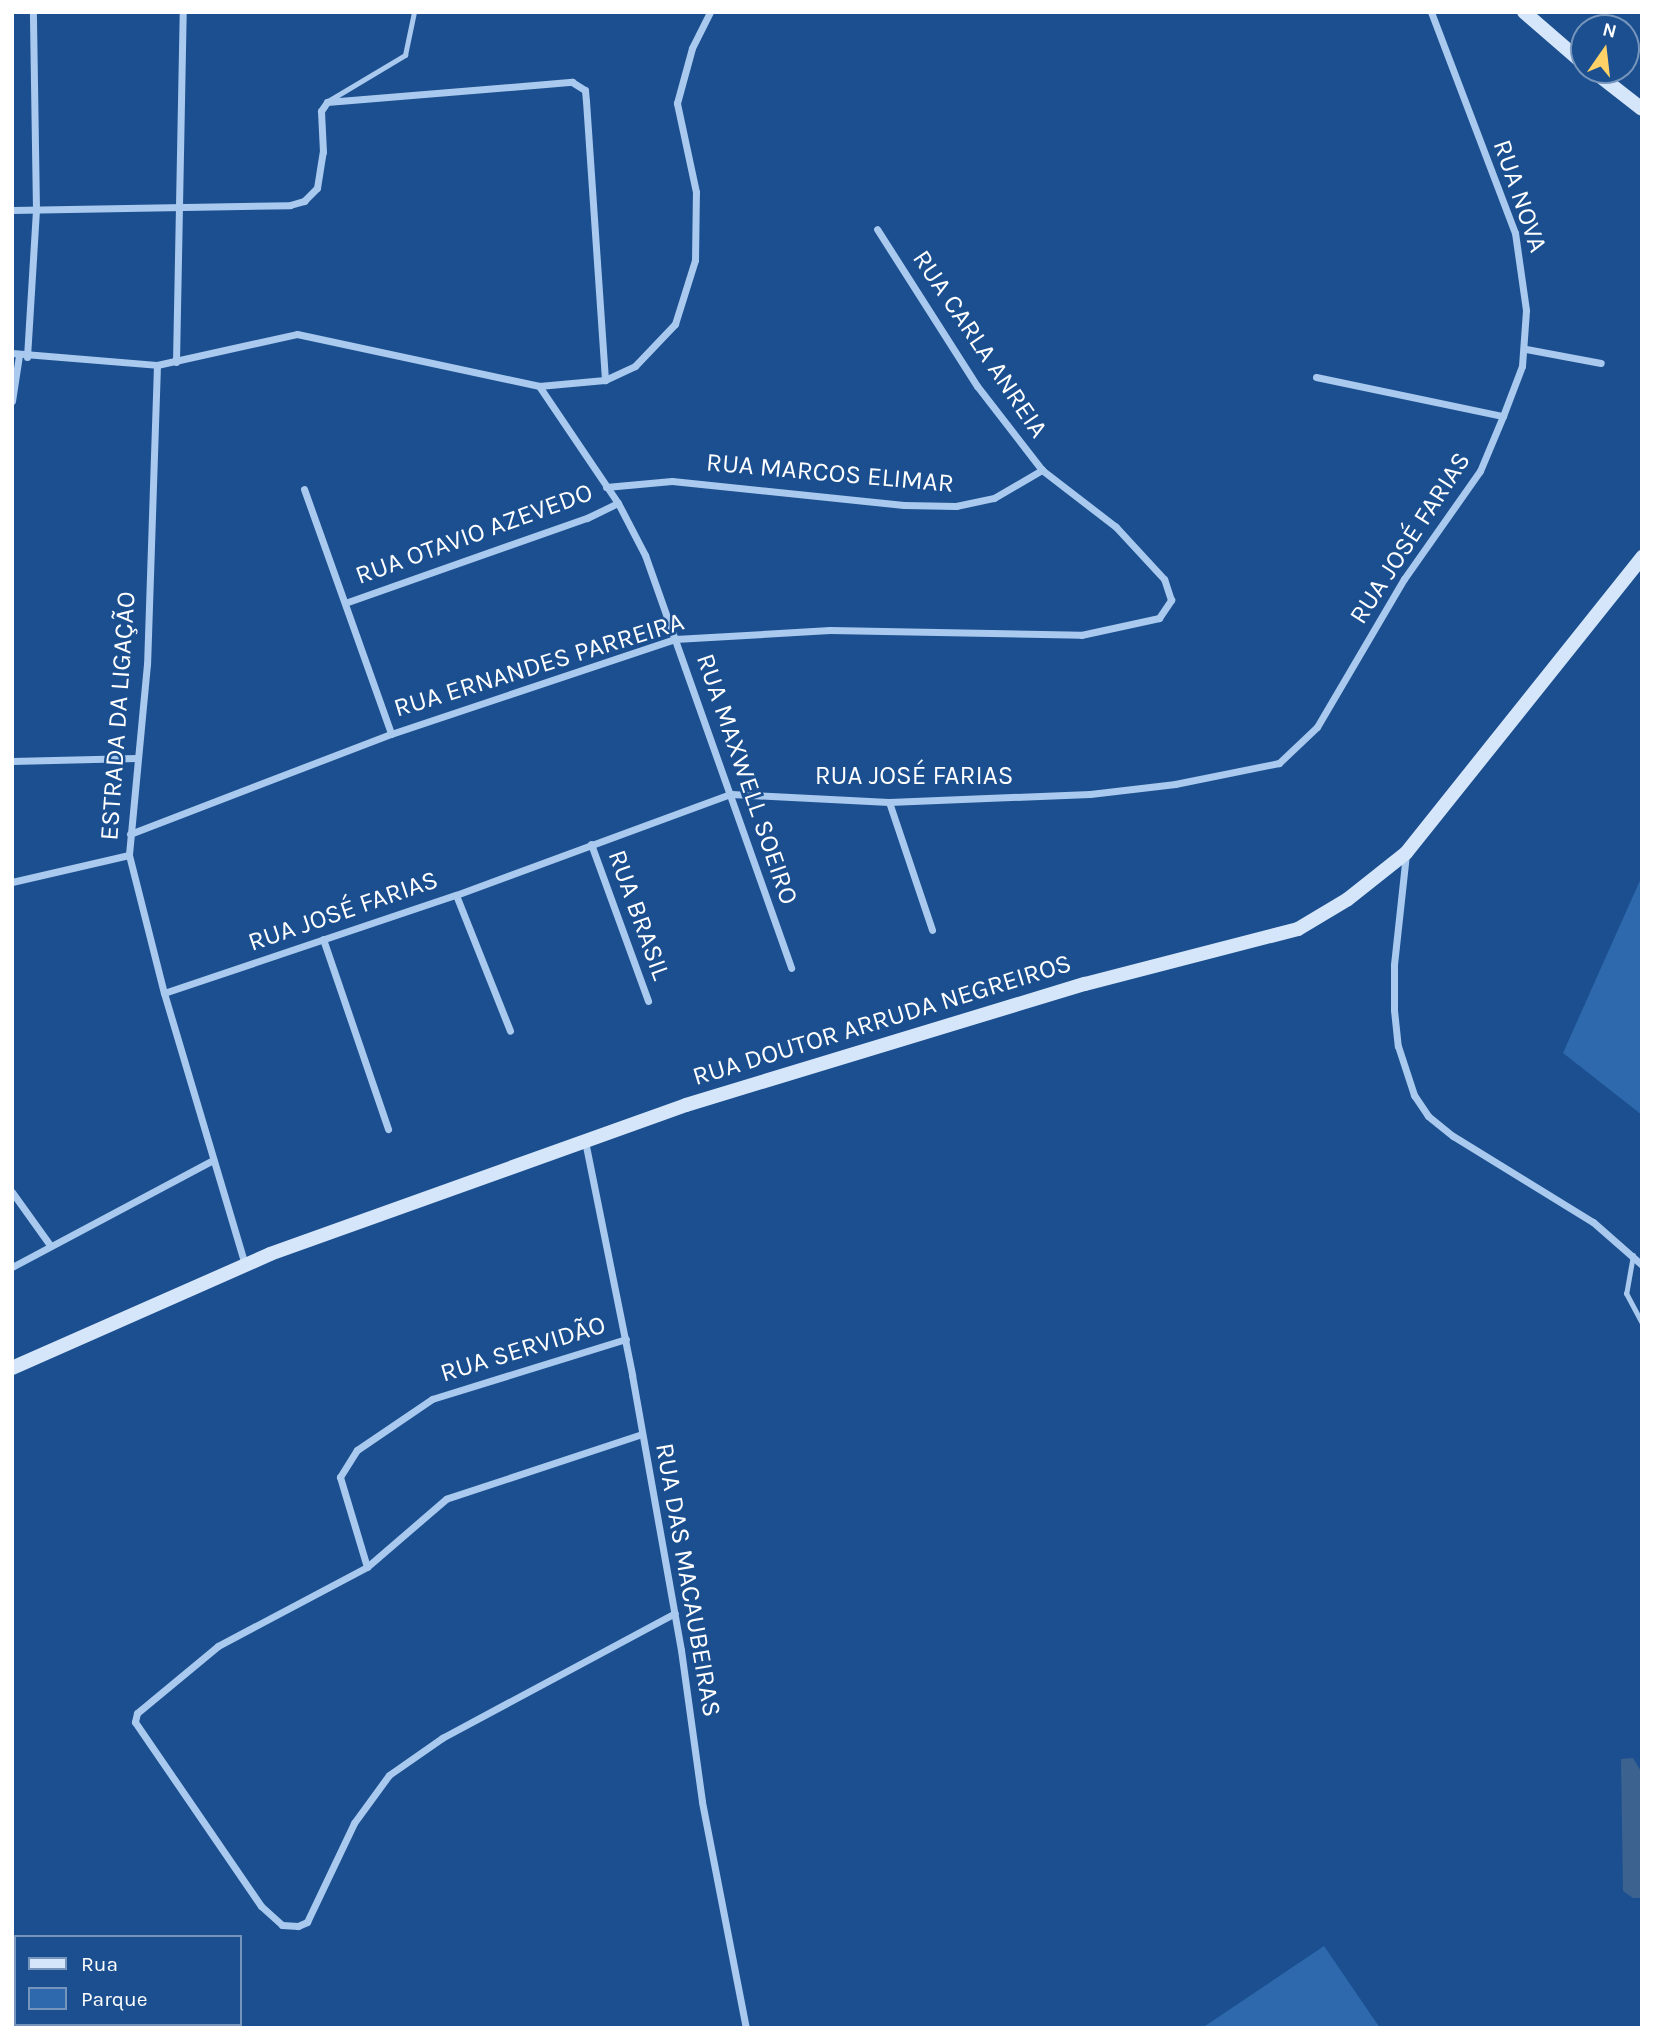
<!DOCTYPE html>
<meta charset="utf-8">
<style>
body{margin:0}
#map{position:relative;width:1654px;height:2040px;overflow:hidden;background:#1b4f8f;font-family:Karla,sans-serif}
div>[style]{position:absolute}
.green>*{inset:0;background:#2e69ad}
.water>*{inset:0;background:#3c6290}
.lane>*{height:5px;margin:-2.5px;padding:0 2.5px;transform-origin:2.5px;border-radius:2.5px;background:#a9c9ee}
.street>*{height:7px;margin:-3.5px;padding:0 3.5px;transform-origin:3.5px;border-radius:3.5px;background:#a9c9ee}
.secondary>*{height:14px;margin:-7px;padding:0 7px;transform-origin:7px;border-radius:7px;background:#d6e6fa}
span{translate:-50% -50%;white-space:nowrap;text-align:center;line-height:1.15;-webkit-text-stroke:5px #1b4f8f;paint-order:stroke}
.street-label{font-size:26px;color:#fff}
.frame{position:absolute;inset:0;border:14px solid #fff;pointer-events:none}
.legend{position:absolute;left:14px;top:1935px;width:228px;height:91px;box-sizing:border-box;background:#1b4f8f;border:2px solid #7695bc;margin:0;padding:9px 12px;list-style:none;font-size:21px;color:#fff}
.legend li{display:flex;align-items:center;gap:14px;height:35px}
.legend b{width:35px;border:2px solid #7695bc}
.north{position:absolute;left:1570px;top:14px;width:70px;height:70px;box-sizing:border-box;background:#1b4f8f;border:2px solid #7695bc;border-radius:50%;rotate:14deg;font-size:19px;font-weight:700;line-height:28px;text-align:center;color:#fff}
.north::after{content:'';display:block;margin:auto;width:24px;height:32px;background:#ffd166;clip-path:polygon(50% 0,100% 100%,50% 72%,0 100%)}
</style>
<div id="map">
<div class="green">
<div style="clip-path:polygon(1642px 876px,1642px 1115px,1563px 1053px)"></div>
<div style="clip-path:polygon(1324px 1946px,1380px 2028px,1202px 2028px)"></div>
</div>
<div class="water">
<div style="clip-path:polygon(1633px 1758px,1642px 1773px,1642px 1898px,1633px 1898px,1623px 1891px,1621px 1759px)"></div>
</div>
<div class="lane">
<div style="left:328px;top:101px;width:90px;rotate:-30.9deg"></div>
<div style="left:405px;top:55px;width:44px;rotate:-78.2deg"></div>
<div style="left:1633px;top:1255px;width:39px;rotate:100deg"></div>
<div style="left:1626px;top:1293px;width:34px;rotate:62deg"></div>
</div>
<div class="street">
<div style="left:12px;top:210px;width:278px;rotate:-1deg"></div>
<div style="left:290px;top:205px;width:15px;rotate:-16deg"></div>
<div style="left:304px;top:201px;width:18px;rotate:-45deg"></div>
<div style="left:317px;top:188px;width:36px;rotate:-81deg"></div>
<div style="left:323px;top:152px;width:41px;rotate:-92.8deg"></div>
<div style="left:321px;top:111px;width:11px;rotate:-56deg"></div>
<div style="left:327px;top:102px;width:246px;rotate:-4.7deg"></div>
<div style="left:572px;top:82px;width:15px;rotate:32deg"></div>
<div style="left:585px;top:90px;width:11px;rotate:85deg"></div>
<div style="left:586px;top:101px;width:280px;rotate:86.1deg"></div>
<div style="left:1526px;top:349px;width:76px;rotate:10.6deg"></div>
<div style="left:12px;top:353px;width:145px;rotate:4.7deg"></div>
<div style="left:157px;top:365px;width:143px;rotate:-12.5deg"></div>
<div style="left:297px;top:334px;width:248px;rotate:12.1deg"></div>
<div style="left:539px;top:386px;width:66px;rotate:-5.2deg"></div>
<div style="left:605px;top:380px;width:33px;rotate:-25deg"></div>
<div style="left:635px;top:366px;width:58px;rotate:-46.4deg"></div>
<div style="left:675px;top:324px;width:67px;rotate:-72.6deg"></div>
<div style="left:695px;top:260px;width:68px;rotate:-89.2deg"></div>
<div style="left:696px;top:192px;width:91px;rotate:-102.1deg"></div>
<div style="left:677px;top:103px;width:57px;rotate:-74.7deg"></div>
<div style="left:692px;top:48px;width:40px;rotate:-63.4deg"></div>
<div style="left:27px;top:357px;width:147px;rotate:-86.5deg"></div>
<div style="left:36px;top:210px;width:198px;rotate:-90.9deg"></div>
<div style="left:176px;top:362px;width:350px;rotate:-88.9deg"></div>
<div style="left:157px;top:365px;width:299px;rotate:91.9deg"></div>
<div style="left:147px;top:664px;width:192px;rotate:95.4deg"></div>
<div style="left:129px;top:855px;width:142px;rotate:75.8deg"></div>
<div style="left:164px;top:993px;width:284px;rotate:73.4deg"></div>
<div style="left:1316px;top:377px;width:191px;rotate:11.8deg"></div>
<div style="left:1503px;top:416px;width:53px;rotate:-69.2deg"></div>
<div style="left:1522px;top:366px;width:56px;rotate:-85.9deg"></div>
<div style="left:1526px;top:310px;width:78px;rotate:-98.1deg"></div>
<div style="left:1515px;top:233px;width:236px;rotate:-110.8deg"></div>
<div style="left:539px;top:386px;width:141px;rotate:56deg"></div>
<div style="left:618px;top:503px;width:59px;rotate:62.6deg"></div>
<div style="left:645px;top:555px;width:438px;rotate:70.5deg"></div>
<div style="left:12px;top:401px;width:47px;rotate:-81.3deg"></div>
<div style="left:606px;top:487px;width:66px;rotate:-5.2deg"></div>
<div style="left:672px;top:481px;width:233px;rotate:5.9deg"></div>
<div style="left:904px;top:505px;width:52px;rotate:1.1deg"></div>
<div style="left:956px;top:506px;width:39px;rotate:-12deg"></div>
<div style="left:994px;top:498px;width:56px;rotate:-30.3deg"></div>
<div style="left:304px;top:489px;width:260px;rotate:70.4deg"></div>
<div style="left:345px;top:603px;width:256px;rotate:-19.4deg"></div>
<div style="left:587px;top:518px;width:34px;rotate:-26deg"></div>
<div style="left:12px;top:761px;width:124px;rotate:-1.4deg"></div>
<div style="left:889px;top:802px;width:135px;rotate:71.4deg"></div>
<div style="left:130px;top:834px;width:280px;rotate:-21deg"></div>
<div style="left:391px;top:734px;width:299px;rotate:-18.5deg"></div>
<div style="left:675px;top:639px;width:155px;rotate:-3.3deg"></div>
<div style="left:830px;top:630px;width:251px;rotate:1.1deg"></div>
<div style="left:1081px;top:635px;width:80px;rotate:-12.3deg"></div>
<div style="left:1159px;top:618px;width:22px;rotate:-56deg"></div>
<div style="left:1171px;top:600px;width:22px;rotate:-108deg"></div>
<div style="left:1164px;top:579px;width:71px;rotate:-132.7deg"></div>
<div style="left:1116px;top:527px;width:93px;rotate:-142.4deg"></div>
<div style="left:1042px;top:470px;width:106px;rotate:-127.7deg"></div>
<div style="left:977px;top:386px;width:186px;rotate:-122.5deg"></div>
<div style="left:591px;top:844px;width:167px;rotate:70deg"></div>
<div style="left:1406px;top:854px;width:112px;rotate:96.2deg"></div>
<div style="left:1394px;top:965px;width:45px;rotate:90deg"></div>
<div style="left:1394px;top:1010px;width:36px;rotate:84deg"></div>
<div style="left:1398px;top:1046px;width:52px;rotate:71.9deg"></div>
<div style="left:1414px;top:1095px;width:25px;rotate:56deg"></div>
<div style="left:1428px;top:1116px;width:32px;rotate:39deg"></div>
<div style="left:1453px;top:1136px;width:164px;rotate:31.6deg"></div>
<div style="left:1593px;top:1222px;width:65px;rotate:41.3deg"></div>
<div style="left:12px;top:882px;width:120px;rotate:-13deg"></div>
<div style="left:456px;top:895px;width:146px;rotate:68.3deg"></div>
<div style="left:323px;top:939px;width:201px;rotate:71.1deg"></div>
<div style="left:164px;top:993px;width:308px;rotate:-18.6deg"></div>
<div style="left:456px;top:895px;width:293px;rotate:-20.2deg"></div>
<div style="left:731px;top:794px;width:158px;rotate:2.9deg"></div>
<div style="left:889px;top:802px;width:201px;rotate:-2.3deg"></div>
<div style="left:1090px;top:794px;width:86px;rotate:-6.7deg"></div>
<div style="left:1175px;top:784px;width:106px;rotate:-11.4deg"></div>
<div style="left:1279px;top:763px;width:52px;rotate:-43.5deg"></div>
<div style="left:1317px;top:727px;width:172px;rotate:-59.6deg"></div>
<div style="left:1404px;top:579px;width:132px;rotate:-54.9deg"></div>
<div style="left:1480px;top:471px;width:60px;rotate:-67.3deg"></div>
<div style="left:585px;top:1141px;width:239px;rotate:78.6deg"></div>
<div style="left:632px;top:1375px;width:279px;rotate:79.9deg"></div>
<div style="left:681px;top:1650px;width:153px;rotate:82.1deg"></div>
<div style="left:702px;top:1802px;width:230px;rotate:79deg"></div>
<div style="left:12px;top:1192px;width:65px;rotate:54.4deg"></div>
<div style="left:12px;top:1267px;width:228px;rotate:-28deg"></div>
<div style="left:642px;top:1434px;width:206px;rotate:161.7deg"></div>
<div style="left:446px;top:1499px;width:104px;rotate:139.3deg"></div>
<div style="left:367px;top:1567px;width:169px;rotate:152.1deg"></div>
<div style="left:218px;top:1646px;width:105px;rotate:140.4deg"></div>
<div style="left:137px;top:1713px;width:9px;rotate:103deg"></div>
<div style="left:135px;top:1722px;width:223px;rotate:55.6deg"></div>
<div style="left:261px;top:1906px;width:28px;rotate:42deg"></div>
<div style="left:282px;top:1925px;width:16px;rotate:4deg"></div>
<div style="left:298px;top:1926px;width:10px;rotate:-24deg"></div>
<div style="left:307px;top:1922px;width:110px;rotate:-64.6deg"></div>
<div style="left:354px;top:1823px;width:59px;rotate:-53.9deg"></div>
<div style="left:389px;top:1775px;width:65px;rotate:-34.9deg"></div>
<div style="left:442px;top:1738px;width:264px;rotate:-28.2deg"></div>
<div style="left:367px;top:1567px;width:94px;rotate:-106.7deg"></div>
<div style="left:340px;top:1477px;width:32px;rotate:-58deg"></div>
<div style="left:357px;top:1450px;width:91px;rotate:-34.2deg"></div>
<div style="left:432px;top:1399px;width:203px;rotate:-17.2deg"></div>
</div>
<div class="secondary">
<div style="left:1524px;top:12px;width:79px;rotate:40.9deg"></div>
<div style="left:1592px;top:70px;width:63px;rotate:38deg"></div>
<div style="left:12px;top:1368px;width:282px;rotate:-23.8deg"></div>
<div style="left:270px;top:1254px;width:442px;rotate:-19.7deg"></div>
<div style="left:686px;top:1105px;width:417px;rotate:-16.9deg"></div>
<div style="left:1085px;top:984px;width:220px;rotate:-14.5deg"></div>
<div style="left:1298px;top:929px;width:58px;rotate:-31deg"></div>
<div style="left:1348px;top:899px;width:74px;rotate:-38.4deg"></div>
<div style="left:1406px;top:853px;width:379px;rotate:-51.4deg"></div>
</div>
<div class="street-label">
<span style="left:1520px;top:196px;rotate:71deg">RUA NOVA</span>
<span style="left:980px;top:344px;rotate:56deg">RUA CARLA ANREIA</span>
<span style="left:830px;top:473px;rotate:5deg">RUA MARCOS ELIMAR</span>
<span style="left:474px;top:534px;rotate:-20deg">RUA OTAVIO AZEVEDO</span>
<span style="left:1410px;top:538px;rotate:-57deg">RUA JOSÉ FARIAS</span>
<span style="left:539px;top:665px;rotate:-17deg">RUA ERNANDES PARREIRA</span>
<span style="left:118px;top:716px;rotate:-86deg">ESTRADA DA LIGAÇÃO</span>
<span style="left:914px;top:776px">RUA JOSÉ FARIAS</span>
<span style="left:747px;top:779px;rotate:71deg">RUA MAXWELL SOEIRO</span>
<span style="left:343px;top:911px;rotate:-19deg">RUA JOSÉ FARIAS</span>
<span style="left:639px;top:915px;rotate:70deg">RUA BRASIL</span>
<span style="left:882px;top:1020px;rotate:-17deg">RUA DOUTOR ARRUDA NEGREIROS</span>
<span style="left:523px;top:1349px;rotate:-17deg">RUA SERVIDÃO</span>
<span style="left:688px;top:1580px;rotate:80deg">RUA DAS MACAUBEIRAS</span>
</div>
<div class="frame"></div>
<ul class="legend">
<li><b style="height:9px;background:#d6e6fa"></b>Rua</li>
<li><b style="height:19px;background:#2e69ad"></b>Parque</li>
</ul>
<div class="north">N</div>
</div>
